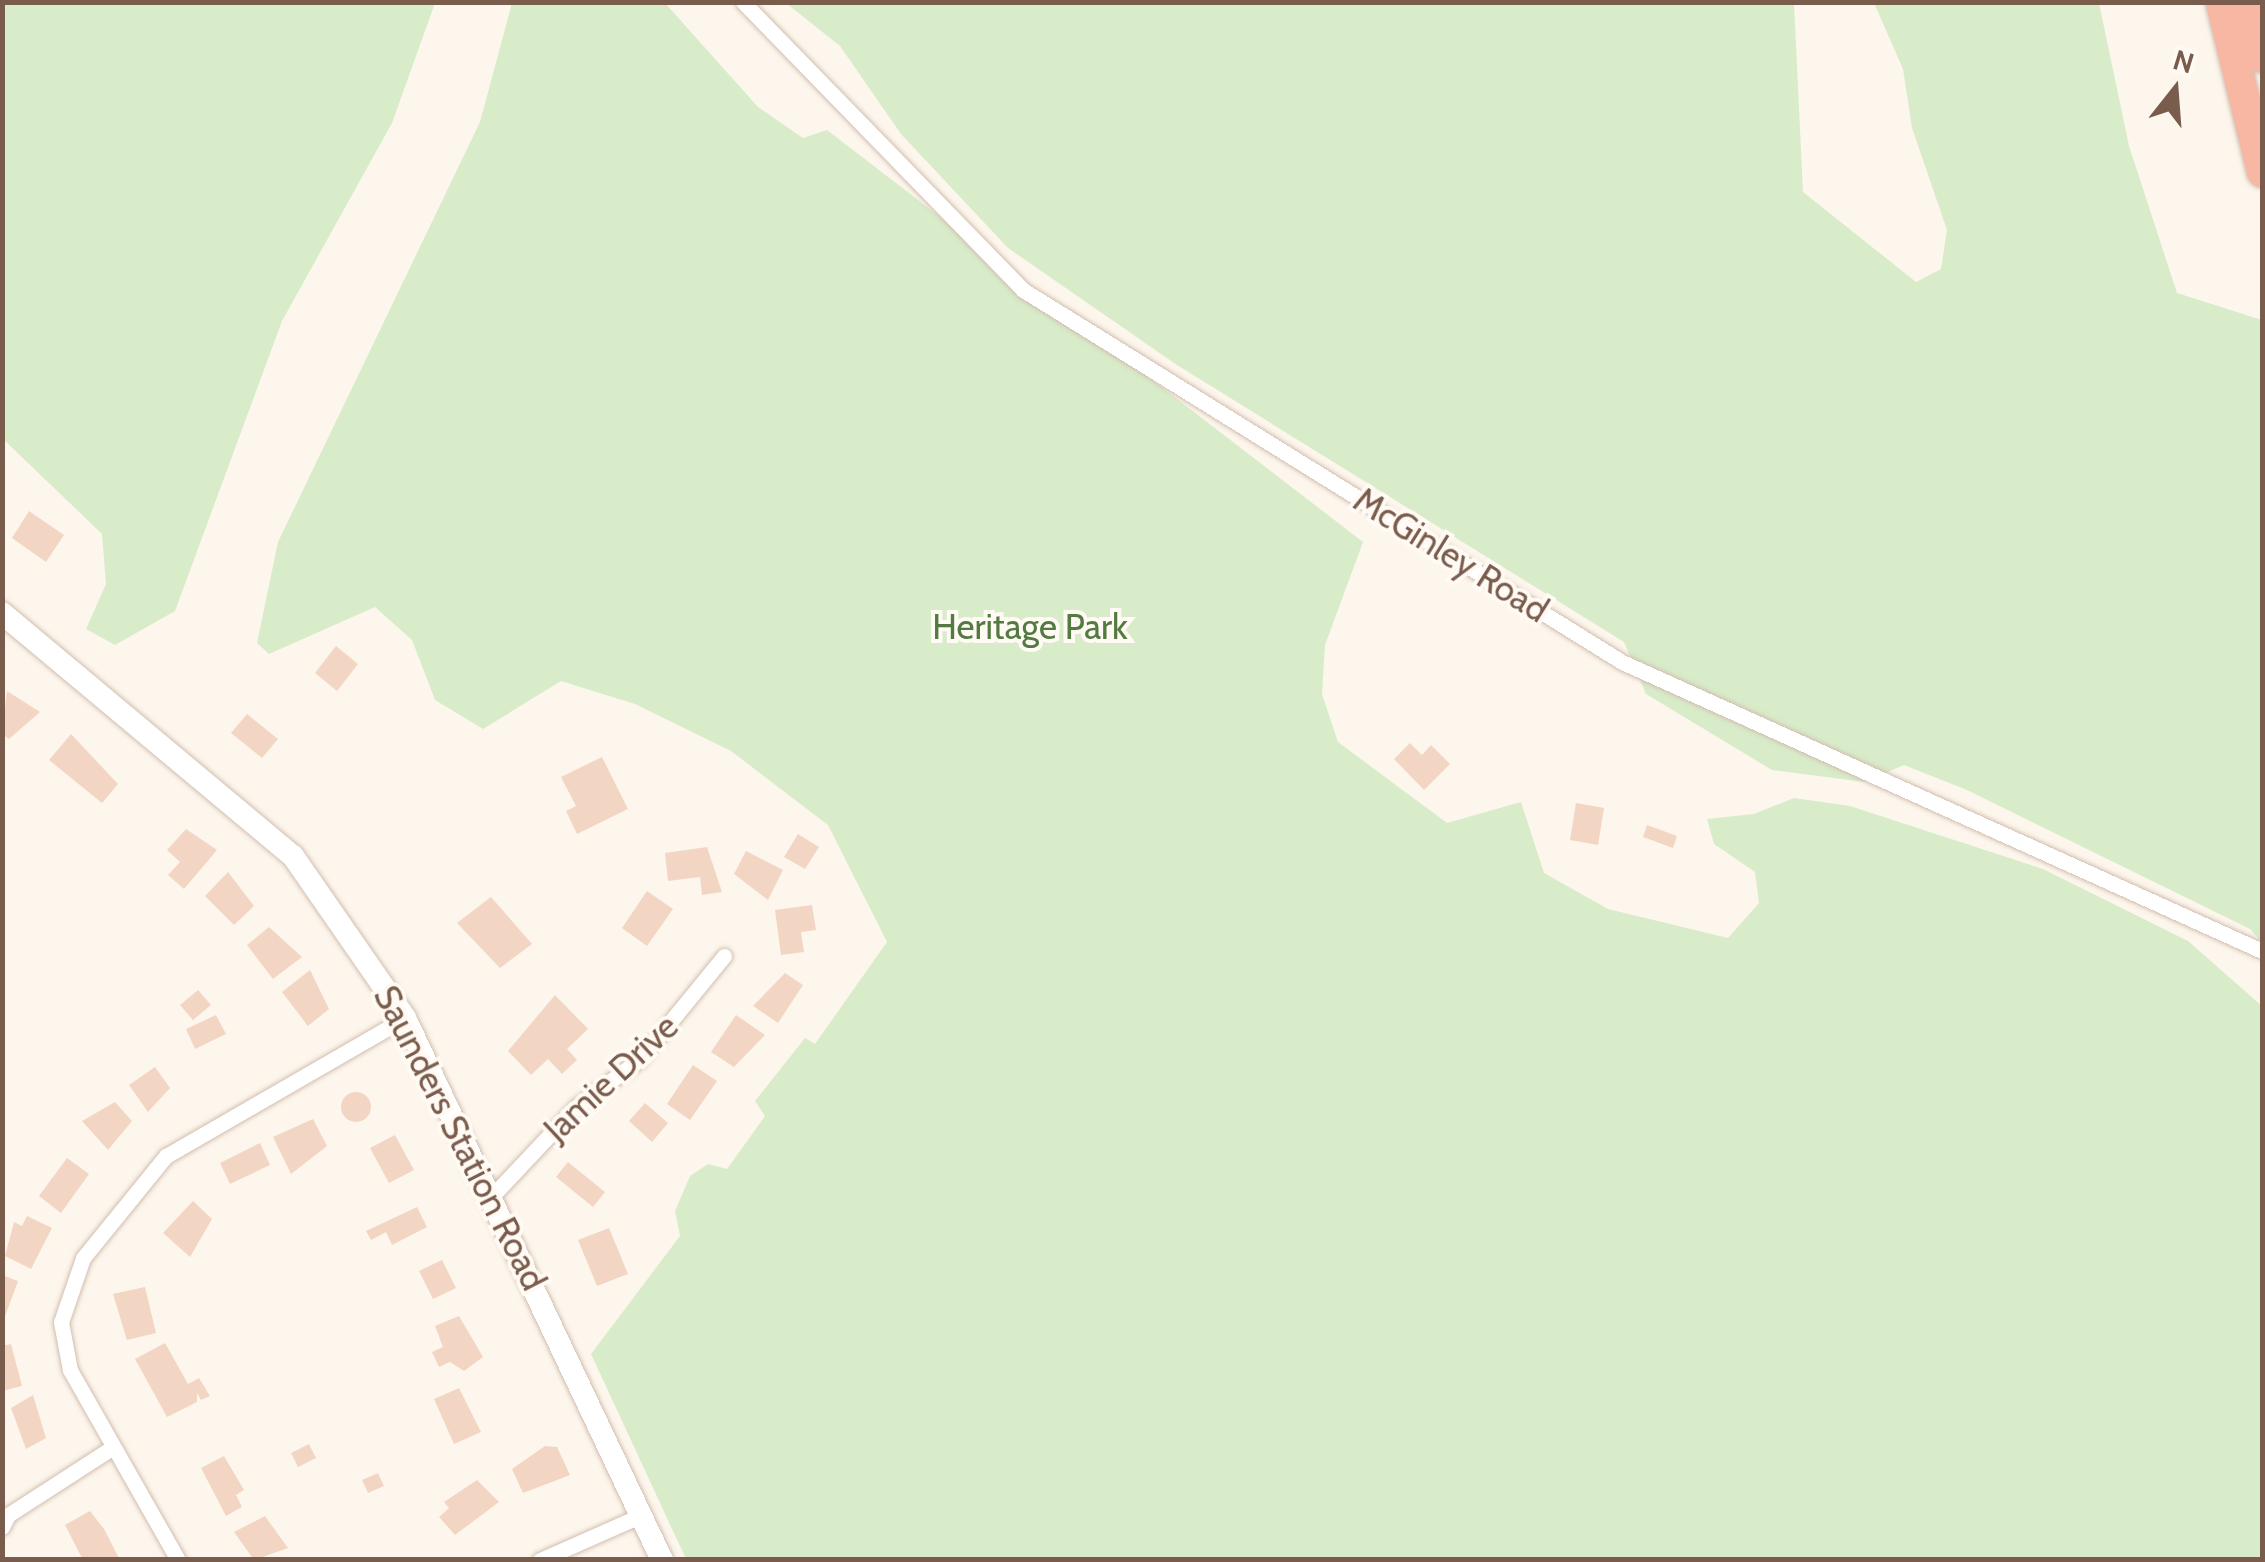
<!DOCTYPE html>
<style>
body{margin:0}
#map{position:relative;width:2265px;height:1562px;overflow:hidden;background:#fdf6ec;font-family:Cabin,sans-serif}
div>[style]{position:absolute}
.green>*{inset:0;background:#d8ecc9}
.building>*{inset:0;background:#f3d5c3}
.round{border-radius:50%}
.roads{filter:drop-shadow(0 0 2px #d1beb0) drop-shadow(0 0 2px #d1beb0)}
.street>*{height:15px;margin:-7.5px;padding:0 7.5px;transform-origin:7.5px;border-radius:7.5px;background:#fff}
.secondary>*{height:22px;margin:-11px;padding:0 11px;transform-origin:11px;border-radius:11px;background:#fff}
.highway>*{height:30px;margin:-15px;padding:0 15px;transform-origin:15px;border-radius:15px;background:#f7b7a3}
span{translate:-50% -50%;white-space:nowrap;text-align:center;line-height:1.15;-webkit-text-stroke:8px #fffaf3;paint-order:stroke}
.street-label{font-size:35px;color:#7a5c4d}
.park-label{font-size:35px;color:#537a41}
.frame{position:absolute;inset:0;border:5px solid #7a5c4d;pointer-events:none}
.north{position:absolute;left:2125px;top:40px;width:100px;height:100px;-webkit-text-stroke:8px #fffaf3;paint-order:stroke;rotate:17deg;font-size:28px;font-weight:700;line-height:40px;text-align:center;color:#7a5c4d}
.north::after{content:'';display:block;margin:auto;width:35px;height:45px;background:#7a5c4d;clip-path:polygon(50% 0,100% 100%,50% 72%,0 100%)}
</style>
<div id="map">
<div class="green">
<div style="clip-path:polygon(3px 2px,435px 3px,392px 123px,282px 321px,175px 611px,115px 645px,86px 629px,106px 584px,102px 534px,3px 439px)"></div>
<div style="clip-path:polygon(512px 3px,665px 3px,758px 107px,803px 138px,827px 130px,1363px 542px,1325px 645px,1322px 694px,1338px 742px,1447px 823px,1521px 802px,1544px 873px,1608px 909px,1728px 938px,1759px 903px,1755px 872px,1714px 844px,1707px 819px,1754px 814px,1794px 798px,1850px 806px,2043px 869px,2188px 941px,2262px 1006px,2262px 1559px,686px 1559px,591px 1354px,680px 1236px,675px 1211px,690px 1176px,708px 1164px,727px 1169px,765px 1116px,755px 1101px,805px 1038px,815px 1044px,887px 942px,828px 825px,731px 751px,635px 704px,561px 681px,483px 729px,435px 700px,412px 640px,375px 607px,269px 654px,257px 643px,278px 542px,480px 122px)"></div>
<div style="clip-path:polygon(786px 3px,1794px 3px,1803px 192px,1916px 282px,1941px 269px,1947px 230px,1912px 128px,1903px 69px,1874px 3px,2099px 3px,2129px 146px,2177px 293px,2262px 320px,2262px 943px,2250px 929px,1967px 790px,1904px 765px,1864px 782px,1772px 770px,1646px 694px,1624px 642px,1177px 365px,1008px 248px,901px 134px,840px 46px)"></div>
</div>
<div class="building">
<div style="clip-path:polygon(29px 511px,64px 535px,46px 562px,12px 538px)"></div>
<div style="clip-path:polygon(336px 646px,358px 664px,337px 691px,315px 673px)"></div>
<div style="clip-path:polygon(7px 691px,40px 712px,9px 739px,2px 734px)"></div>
<div style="clip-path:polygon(247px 714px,278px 739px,262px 758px,231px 733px)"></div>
<div style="clip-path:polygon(71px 734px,118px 784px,102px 803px,49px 760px)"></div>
<div style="clip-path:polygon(1410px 743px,1422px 755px,1431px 745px,1450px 764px,1424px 790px,1394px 759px)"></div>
<div style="clip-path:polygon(602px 757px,628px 809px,577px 834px,566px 811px,576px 806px,561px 777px)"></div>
<div style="clip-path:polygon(1576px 803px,1604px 808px,1598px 845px,1570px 840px)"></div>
<div style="clip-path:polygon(1647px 825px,1677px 836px,1673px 848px,1643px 837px)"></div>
<div style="clip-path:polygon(186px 829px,217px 850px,184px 889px,168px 875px,180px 862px,167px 850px)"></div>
<div style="clip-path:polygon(798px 834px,819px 847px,805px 869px,784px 857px)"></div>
<div style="clip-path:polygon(707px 847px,722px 892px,702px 895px,700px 877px,668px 881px,665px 853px)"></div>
<div style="clip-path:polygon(746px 851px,783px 870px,768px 900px,734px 874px)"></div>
<div style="clip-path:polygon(228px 872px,254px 906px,234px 925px,205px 896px)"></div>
<div style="clip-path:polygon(647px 891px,673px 909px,647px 946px,622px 928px)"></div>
<div style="clip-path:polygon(491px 897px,532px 944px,500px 968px,457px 923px)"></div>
<div style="clip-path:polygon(812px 905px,816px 930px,801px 932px,804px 952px,781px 955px,775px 910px)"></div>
<div style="clip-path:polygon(269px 927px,302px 957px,273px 979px,247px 945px)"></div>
<div style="clip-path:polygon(310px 970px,329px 1009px,308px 1026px,282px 992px)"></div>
<div style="clip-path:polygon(785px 973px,803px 985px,778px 1023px,753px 1006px)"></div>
<div style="clip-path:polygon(198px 990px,211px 1005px,193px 1020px,180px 1005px)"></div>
<div style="clip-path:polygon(555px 995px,588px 1029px,567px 1049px,577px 1060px,562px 1074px,548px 1059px,531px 1075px,508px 1051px)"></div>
<div style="clip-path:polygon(216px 1015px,226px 1034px,195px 1049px,186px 1029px)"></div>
<div style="clip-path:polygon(736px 1015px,765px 1035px,734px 1067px,711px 1052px)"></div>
<div style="clip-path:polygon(693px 1065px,717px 1081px,690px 1120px,667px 1104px)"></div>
<div style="clip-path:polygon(155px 1067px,170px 1088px,148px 1112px,129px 1085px)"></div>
<div class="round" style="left:341px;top:1092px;width:30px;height:30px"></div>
<div style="clip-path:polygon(115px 1102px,132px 1121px,108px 1150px,82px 1121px)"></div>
<div style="clip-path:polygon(645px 1103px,668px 1123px,652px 1142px,629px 1121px)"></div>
<div style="clip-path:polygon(313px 1119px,327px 1146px,291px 1174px,273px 1137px)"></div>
<div style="clip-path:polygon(395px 1135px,414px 1170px,389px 1183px,370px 1148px)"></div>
<div style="clip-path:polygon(260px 1143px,270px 1165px,230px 1184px,220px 1163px)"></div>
<div style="clip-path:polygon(67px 1158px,89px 1174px,61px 1213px,39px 1196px)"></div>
<div style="clip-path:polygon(568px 1162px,605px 1192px,593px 1207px,556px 1177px)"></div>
<div style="clip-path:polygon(193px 1201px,212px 1219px,190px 1257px,163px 1233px)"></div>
<div style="clip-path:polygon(417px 1207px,427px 1227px,392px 1245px,386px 1232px,371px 1240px,366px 1231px)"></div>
<div style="clip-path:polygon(27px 1216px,52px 1228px,31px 1269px,5px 1256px,14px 1222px,22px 1226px)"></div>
<div style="clip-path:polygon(609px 1228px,628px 1274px,597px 1286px,578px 1240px)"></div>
<div style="clip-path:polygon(442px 1260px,456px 1288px,433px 1299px,419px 1271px)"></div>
<div style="clip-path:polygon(2px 1275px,18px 1281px,3px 1322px,2px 1322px)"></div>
<div style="clip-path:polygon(145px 1287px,156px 1333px,127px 1340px,113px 1294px)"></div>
<div style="clip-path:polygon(459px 1316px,483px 1357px,464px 1371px,450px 1362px,439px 1367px,432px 1352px,443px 1347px,435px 1326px)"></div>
<div style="clip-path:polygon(165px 1343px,188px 1384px,199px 1378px,210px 1396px,201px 1400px,197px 1393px,197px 1402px,167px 1417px,135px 1359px)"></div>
<div style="clip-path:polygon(11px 1344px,22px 1386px,2px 1391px,2px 1346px)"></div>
<div style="clip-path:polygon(459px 1388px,481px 1432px,454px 1444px,434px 1399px)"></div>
<div style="clip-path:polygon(33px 1395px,46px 1438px,26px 1449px,11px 1408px)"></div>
<div style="clip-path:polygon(309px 1444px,316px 1458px,298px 1467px,291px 1453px)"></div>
<div style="clip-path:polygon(545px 1446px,557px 1447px,570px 1475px,523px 1493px,512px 1469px)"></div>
<div style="clip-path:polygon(224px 1456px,244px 1490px,236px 1495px,242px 1507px,226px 1516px,201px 1468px)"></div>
<div style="clip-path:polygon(378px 1473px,384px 1486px,368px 1493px,362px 1480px)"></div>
<div style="clip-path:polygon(477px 1480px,499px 1502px,455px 1535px,439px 1517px,449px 1508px,444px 1502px)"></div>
<div style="clip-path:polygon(90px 1511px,104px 1529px,120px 1560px,83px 1560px,65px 1525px)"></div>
<div style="clip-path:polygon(265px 1516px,288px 1548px,254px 1560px,234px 1532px)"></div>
</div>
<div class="roads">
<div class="street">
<div style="left:743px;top:2px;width:402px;rotate:45.8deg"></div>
<div style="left:1023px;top:290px;width:705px;rotate:31.84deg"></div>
<div style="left:1622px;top:662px;width:702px;rotate:24.3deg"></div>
<div style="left:493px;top:1195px;width:121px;rotate:-46.7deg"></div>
<div style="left:576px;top:1107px;width:80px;rotate:-36.9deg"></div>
<div style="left:640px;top:1059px;width:133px;rotate:-50.8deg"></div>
<div style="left:2px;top:1527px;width:13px;rotate:-63deg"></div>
<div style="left:8px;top:1515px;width:125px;rotate:-32.9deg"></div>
<div style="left:178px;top:1560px;width:219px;rotate:-119.6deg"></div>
<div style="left:70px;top:1370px;width:49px;rotate:-100.6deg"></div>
<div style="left:61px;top:1322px;width:68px;rotate:-71deg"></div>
<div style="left:83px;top:1258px;width:132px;rotate:-50.9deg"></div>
<div style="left:166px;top:1156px;width:276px;rotate:-30deg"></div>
<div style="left:540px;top:1560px;width:111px;rotate:-23.8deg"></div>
</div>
<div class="secondary">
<div style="left:2px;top:613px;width:379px;rotate:39.9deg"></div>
<div style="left:293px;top:856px;width:197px;rotate:55.3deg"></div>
<div style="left:405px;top:1018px;width:600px;rotate:64.63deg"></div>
</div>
<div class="highway">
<div style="left:2221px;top:2px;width:175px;rotate:76.4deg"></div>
<div style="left:2249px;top:2px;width:57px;rotate:76.7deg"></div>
</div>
</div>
<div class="street-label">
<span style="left:1451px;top:555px;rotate:32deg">McGinley Road</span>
<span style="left:611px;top:1078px;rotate:-43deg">Jamie Drive</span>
<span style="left:460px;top:1138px;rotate:63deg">Saunders Station Road</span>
</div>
<div class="park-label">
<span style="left:1030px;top:627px">Heritage Park</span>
</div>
<div class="frame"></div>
<div class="north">N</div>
</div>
